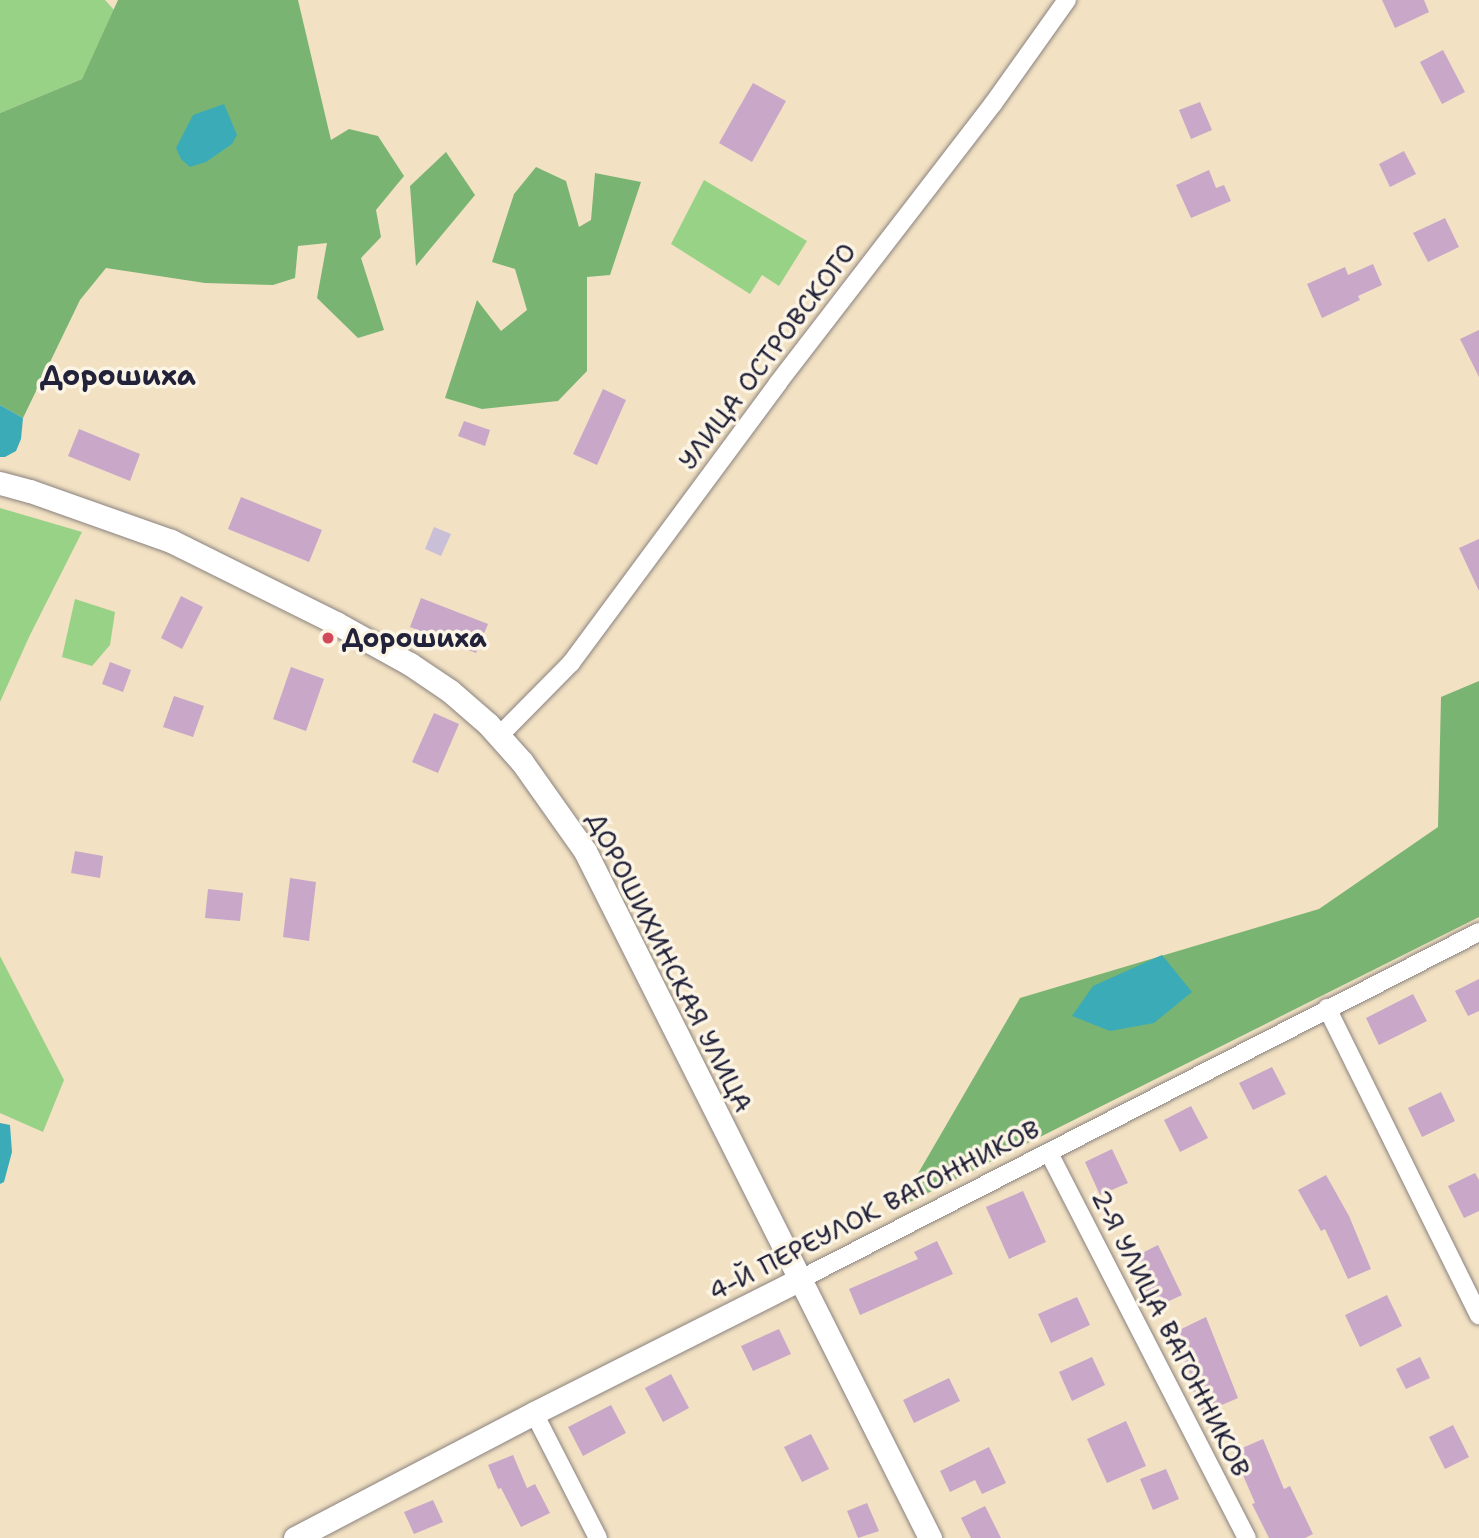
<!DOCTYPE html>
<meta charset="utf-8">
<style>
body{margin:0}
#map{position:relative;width:1479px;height:1538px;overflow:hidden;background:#f2e1c3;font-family:"Shantell Sans",sans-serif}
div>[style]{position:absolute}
.industrial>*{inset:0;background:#c9bfd7}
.green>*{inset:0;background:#98d286}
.forest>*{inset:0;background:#7ab473}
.water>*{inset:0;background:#3babb8}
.building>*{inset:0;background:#c9a7c9}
.roads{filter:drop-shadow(0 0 2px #8a827f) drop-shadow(0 0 2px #8a827f)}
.minor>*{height:18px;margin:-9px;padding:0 9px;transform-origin:9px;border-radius:9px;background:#fff}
.tertiary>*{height:23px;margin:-11.5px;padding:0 11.5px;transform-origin:11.5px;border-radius:11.5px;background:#fff}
.dots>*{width:19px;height:19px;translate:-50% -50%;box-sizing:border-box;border:4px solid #fcf5e5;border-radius:50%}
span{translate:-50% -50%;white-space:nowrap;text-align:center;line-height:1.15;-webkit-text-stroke:7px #fcf5e5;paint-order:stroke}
.street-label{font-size:26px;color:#22223b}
.poi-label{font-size:26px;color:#22223b;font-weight:700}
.left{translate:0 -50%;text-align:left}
.neighbourhood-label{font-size:28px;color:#22223b;font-weight:700}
</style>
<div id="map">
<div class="industrial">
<div style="clip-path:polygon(434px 527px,451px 534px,441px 556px,425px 549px)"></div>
</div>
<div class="green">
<div style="clip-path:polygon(0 0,105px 0,114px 10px,82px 79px,0 113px)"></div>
<div style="clip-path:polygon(704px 180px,807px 241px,779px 286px,762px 275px,750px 294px,671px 244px)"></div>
<div style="clip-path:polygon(0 508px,82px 532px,29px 637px,0 702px)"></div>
<div style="clip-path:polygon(75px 599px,115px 612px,110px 645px,92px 666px,62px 657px)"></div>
<div style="clip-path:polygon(0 956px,64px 1080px,43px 1132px,0 1113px)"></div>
</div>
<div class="forest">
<div style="clip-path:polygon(118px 0,298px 0,331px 140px,349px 129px,378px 136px,404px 176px,376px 210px,381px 237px,361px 258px,384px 330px,358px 338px,317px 298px,327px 243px,298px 246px,295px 278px,273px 285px,205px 283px,106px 268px,80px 300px,23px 418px,0 405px,0 113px,82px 79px)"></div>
<div style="clip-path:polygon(446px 152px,475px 195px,416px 266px,410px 186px)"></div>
<div style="clip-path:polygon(536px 167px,566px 181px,579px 227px,591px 220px,595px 173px,641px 182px,610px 275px,587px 277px,587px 371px,558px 401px,482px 409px,445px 398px,477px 300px,501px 331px,527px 310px,515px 269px,492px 262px,514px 194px)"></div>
<div style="clip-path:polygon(1479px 681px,1479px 917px,898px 1208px,1020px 998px,1319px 909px,1438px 827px,1441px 697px)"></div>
</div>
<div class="water">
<div style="clip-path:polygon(224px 104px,237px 135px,232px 144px,206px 162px,190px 167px,181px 159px,176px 148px,193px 115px)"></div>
<div style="clip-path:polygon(0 405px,23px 418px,21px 439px,16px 451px,5px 457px,0 457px)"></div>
<div style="clip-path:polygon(1162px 955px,1192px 992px,1154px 1023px,1110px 1031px,1072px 1016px,1093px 986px)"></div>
<div style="clip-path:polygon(0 1123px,10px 1125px,12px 1152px,4px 1182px,0 1184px)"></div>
</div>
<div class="building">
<div style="clip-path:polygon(1382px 0,1424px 0,1429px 12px,1395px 28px)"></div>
<div style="clip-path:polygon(1443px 50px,1465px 92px,1442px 104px,1420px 62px)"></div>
<div style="clip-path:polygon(753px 83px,786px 101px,752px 162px,719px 143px)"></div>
<div style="clip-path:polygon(1200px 102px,1212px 130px,1191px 139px,1179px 110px)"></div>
<div style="clip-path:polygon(1404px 151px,1416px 174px,1390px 187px,1379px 164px)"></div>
<div style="clip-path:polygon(1209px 170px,1216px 188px,1224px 185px,1231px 201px,1191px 218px,1176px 185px)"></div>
<div style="clip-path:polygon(1445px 218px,1459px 247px,1428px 262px,1413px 233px)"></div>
<div style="clip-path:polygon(1373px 264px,1382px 285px,1358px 296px,1360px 300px,1322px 318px,1307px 284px,1345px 267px,1348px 275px)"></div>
<div style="clip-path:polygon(1479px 330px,1479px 377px,1460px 339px)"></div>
<div style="clip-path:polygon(603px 389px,626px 400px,597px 465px,573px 454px)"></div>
<div style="clip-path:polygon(464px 421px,490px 430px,485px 446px,458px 436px)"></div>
<div style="clip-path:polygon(79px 429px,140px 454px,130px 481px,68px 456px)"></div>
<div style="clip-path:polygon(241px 497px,322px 530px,309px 562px,228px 529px)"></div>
<div style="clip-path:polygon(1479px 539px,1479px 591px,1459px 548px)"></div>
<div style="clip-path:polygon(181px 596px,203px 607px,182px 649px,161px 638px)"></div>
<div style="clip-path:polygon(421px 598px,488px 624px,476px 653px,410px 627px)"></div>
<div style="clip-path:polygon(110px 662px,131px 670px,123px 692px,102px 684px)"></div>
<div style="clip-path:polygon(291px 667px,324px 679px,306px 731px,273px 719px)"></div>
<div style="clip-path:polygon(174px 696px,204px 706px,193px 737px,163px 727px)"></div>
<div style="clip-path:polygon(434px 713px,459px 724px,438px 773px,412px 762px)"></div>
<div style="clip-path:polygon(75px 851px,103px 856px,100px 878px,71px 873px)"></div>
<div style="clip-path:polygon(290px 878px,316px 882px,309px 941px,283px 937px)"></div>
<div style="clip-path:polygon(208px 889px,243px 893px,240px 921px,205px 918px)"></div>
<div style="clip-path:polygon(1479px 979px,1479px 1011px,1468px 1016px,1455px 991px)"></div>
<div style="clip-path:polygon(1413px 994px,1427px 1021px,1379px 1045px,1366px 1018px)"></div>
<div style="clip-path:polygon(1272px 1067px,1286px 1094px,1253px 1110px,1239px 1083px)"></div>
<div style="clip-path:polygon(1441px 1092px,1455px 1121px,1422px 1137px,1408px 1108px)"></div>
<div style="clip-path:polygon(1191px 1106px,1208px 1138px,1180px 1152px,1164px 1120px)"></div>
<div style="clip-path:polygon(1112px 1149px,1128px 1183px,1100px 1195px,1085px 1162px)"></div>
<div style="clip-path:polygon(1475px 1173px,1479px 1180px,1479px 1211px,1464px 1218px,1448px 1186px)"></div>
<div style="clip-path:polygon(1326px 1175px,1349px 1216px,1371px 1269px,1348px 1279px,1325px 1229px,1321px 1231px,1298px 1190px)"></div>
<div style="clip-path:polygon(1023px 1191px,1046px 1242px,1009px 1259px,986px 1207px)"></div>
<div style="clip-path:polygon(937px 1241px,953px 1274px,860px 1315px,849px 1289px,918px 1259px,914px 1252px)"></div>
<div style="clip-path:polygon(1158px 1245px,1182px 1295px,1154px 1308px,1130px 1259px)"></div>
<div style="clip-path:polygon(1387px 1295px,1402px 1326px,1360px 1347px,1345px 1315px)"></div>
<div style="clip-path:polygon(1077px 1297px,1090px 1325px,1051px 1343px,1038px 1314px)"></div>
<div style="clip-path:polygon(1206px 1317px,1238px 1398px,1203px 1413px,1192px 1388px,1196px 1386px,1171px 1334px)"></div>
<div style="clip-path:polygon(779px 1329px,791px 1354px,753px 1371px,741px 1346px)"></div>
<div style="clip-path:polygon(1092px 1357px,1105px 1385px,1072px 1401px,1059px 1372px)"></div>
<div style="clip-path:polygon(1420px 1357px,1430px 1378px,1406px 1389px,1396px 1369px)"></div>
<div style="clip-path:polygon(671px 1374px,689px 1408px,663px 1422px,645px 1388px)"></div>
<div style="clip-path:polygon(949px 1378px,960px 1401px,914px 1423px,903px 1400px)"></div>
<div style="clip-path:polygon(611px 1405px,626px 1433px,583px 1456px,568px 1427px)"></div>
<div style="clip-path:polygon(1126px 1421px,1146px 1466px,1107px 1483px,1087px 1439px)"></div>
<div style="clip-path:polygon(1453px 1425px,1469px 1457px,1445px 1469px,1429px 1437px)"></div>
<div style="clip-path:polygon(811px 1434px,829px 1469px,802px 1482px,784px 1447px)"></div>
<div style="clip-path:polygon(1263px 1439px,1284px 1489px,1290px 1486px,1313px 1534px,1305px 1538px,1269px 1538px,1252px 1504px,1255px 1503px,1233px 1452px)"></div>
<div style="clip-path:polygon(989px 1447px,1006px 1483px,982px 1494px,975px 1480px,950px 1492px,940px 1471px)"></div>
<div style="clip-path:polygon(513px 1455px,527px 1488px,535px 1484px,550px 1513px,521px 1527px,501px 1488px,498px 1489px,488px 1465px)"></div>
<div style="clip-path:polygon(1166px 1469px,1179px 1499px,1153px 1510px,1140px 1479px)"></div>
<div style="clip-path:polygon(433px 1500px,443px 1522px,414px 1534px,404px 1512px)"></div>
<div style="clip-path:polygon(867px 1503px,879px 1531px,858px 1538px,847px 1511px)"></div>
<div style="clip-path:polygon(985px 1506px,1001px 1538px,971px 1538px,961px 1518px)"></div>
</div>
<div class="roads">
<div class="minor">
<div style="left:499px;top:736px;width:103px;rotate:-45.4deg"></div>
<div style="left:571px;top:663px;width:348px;rotate:-53.5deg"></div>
<div style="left:778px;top:383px;width:352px;rotate:-52.4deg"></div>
<div style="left:993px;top:104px;width:128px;rotate:-54.6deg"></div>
<div style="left:1327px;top:1008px;width:343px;rotate:63.7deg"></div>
<div style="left:1049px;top:1153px;width:433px;rotate:62.8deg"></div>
<div style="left:799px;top:1280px;width:764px;rotate:-27.1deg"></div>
<div style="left:534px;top:1413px;width:140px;rotate:62.9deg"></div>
</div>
<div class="tertiary">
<div style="left:0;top:483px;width:31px;rotate:15deg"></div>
<div style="left:30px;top:491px;width:150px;rotate:19.5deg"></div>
<div style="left:171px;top:541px;width:184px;rotate:26.4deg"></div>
<div style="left:336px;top:623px;width:85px;rotate:29deg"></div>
<div style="left:410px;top:664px;width:48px;rotate:34deg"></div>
<div style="left:450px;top:691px;width:50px;rotate:41deg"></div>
<div style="left:488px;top:724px;width:51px;rotate:48.2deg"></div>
<div style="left:522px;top:762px;width:109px;rotate:54.7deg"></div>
<div style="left:585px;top:851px;width:769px;rotate:63.33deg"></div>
<div style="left:295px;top:1538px;width:270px;rotate:-27.6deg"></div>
<div style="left:534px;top:1413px;width:297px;rotate:-26.7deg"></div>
</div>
</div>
<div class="dots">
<div style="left:328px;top:638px;background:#d1495b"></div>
</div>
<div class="street-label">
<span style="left:767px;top:356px;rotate:-53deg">УЛИЦА ОСТРОВСКОГО</span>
<span style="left:670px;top:962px;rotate:63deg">ДОРОШИХИНСКАЯ УЛИЦА</span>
<span style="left:874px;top:1210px;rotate:-27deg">4-Й ПЕРЕУЛОК ВАГОННИКОВ</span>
<span style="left:1171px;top:1333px;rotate:63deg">2-Я УЛИЦА ВАГОННИКОВ</span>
</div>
<div class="poi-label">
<span class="left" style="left:342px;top:638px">Дорошиха</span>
</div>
<div class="neighbourhood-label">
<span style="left:118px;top:375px">Дорошиха</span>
</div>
</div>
